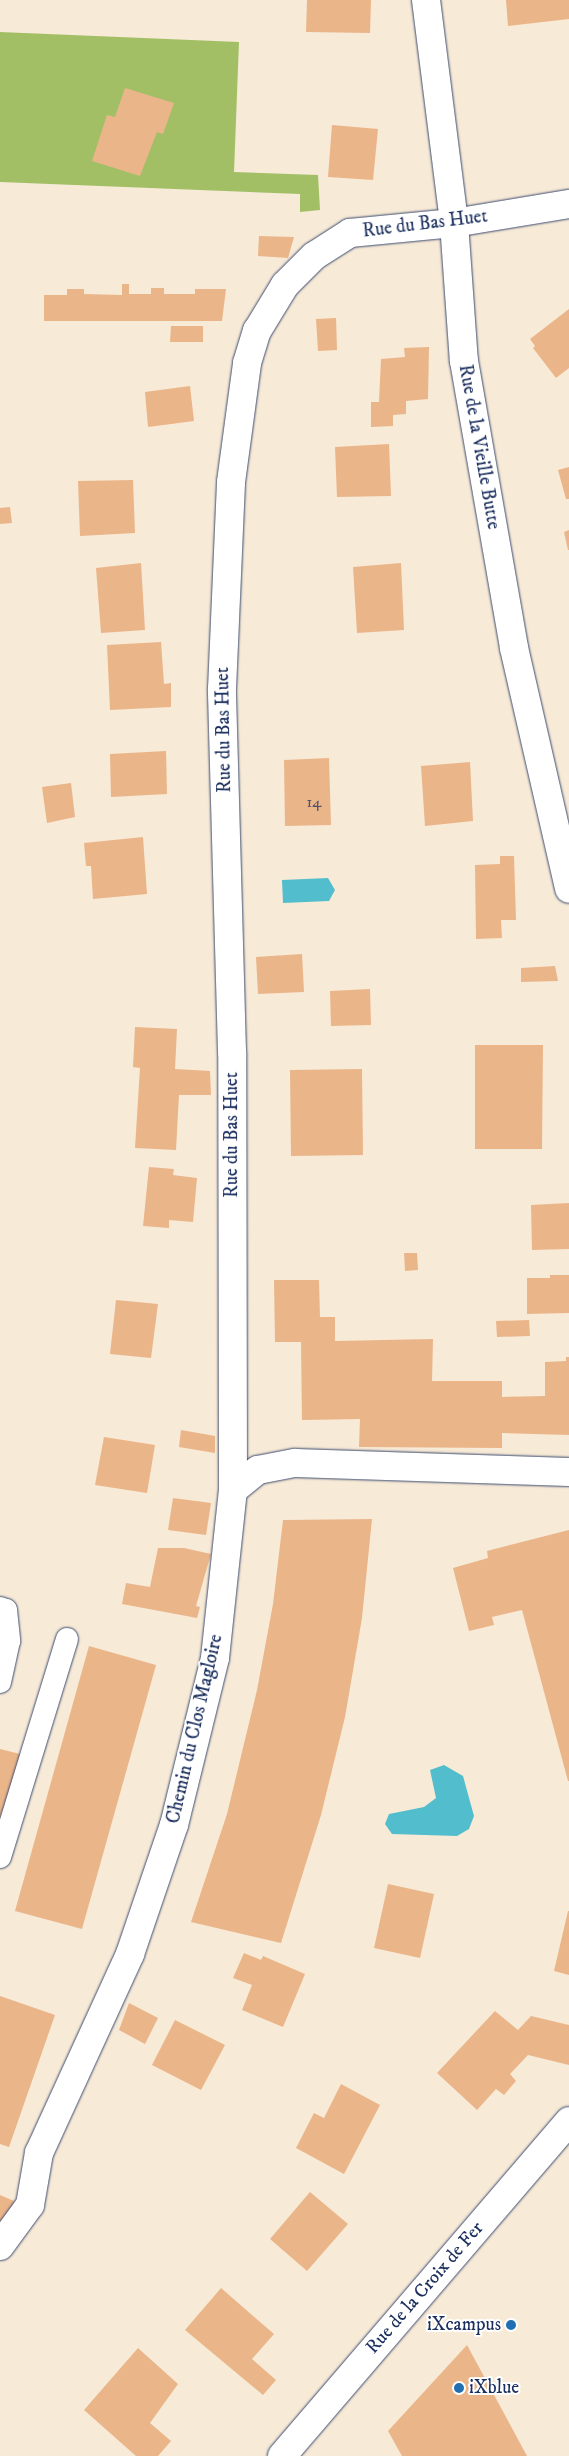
<!DOCTYPE html>
<style>
body{margin:0}
#map{position:relative;width:569px;height:2456px;overflow:hidden;background:#f7ead7;font-family:"IM FELL DW Pica",serif}
div>[style]{position:absolute}
.green>*{inset:0;background:#a3bf66}
.water>*{inset:0;background:#52becd}
.building>*{inset:0;background:#ebb58a}
.roads{filter:drop-shadow(0 0 1px #3c4b70) drop-shadow(0 0 1px #3c4b70)}
.service>*{height:22px;margin:-11px;padding:0 11px;transform-origin:11px;border-radius:11px;background:#fff}
.minor>*{height:28px;margin:-14px;padding:0 14px;transform-origin:14px;border-radius:14px;background:#fff}
.tertiary>*{height:28px;margin:-14px;padding:0 14px;transform-origin:14px;border-radius:14px;background:#fff}
.dots>*{width:14px;height:14px;translate:-50% -50%;box-sizing:border-box;border:2px solid #fff;border-radius:50%}
span{translate:-50% -50%;white-space:nowrap;text-align:center;line-height:1.15;-webkit-text-stroke:4px #fff;paint-order:stroke}
.number-label{font-size:16px;color:#4f5069}
.number-label span{-webkit-text-stroke-width:0}
.street-label{font-size:19px;color:#1b2f5e}
.poi-label{font-size:19px;color:#1b2f5e}
.right{translate:-100% -50%;text-align:right}
.left{translate:0 -50%;text-align:left}
</style>
<div id="map">
<div class="green">
<div style="clip-path:polygon(0 32px,239px 42px,234px 172px,318px 175px,320px 210px,300px 212px,300px 194px,0 182px)"></div>
</div>
<div class="water">
<div style="clip-path:polygon(328px 878px,335px 890px,329px 901px,283px 903px,282px 880px)"></div>
<div style="clip-path:polygon(444px 1765px,463px 1776px,474px 1816px,469px 1829px,457px 1836px,392px 1834px,385px 1824px,389px 1814px,424px 1807px,436px 1798px,430px 1770px)"></div>
</div>
<div class="building">
<div style="clip-path:polygon(307px 0,371px 0,370px 33px,306px 32px)"></div>
<div style="clip-path:polygon(506px 0,569px 0,569px 19px,508px 26px)"></div>
<div style="clip-path:polygon(125px 88px,174px 103px,163px 134px,157px 132px,140px 176px,92px 161px,107px 115px,115px 117px)"></div>
<div style="clip-path:polygon(332px 125px,378px 129px,373px 180px,328px 177px)"></div>
<div style="clip-path:polygon(259px 236px,294px 237px,288px 258px,258px 256px)"></div>
<div style="clip-path:polygon(122px 284px,129px 284px,129px 294px,151px 294px,151px 288px,164px 288px,164px 294px,195px 294px,195px 289px,226px 289px,222px 321px,44px 321px,44px 295px,67px 295px,67px 289px,84px 289px,84px 294px,122px 295px)"></div>
<div style="clip-path:polygon(569px 309px,569px 368px,556px 378px,533px 348px,535px 346px,530px 339px)"></div>
<div style="clip-path:polygon(336px 318px,337px 350px,318px 351px,316px 319px)"></div>
<div style="clip-path:polygon(171px 326px,203px 326px,203px 342px,170px 342px)"></div>
<div style="clip-path:polygon(429px 347px,428px 399px,406px 401px,406px 414px,393px 415px,393px 426px,371px 427px,371px 402px,379px 402px,381px 359px,405px 357px,404px 348px)"></div>
<div style="clip-path:polygon(190px 386px,194px 421px,148px 427px,145px 392px)"></div>
<div style="clip-path:polygon(389px 444px,391px 496px,337px 497px,335px 447px)"></div>
<div style="clip-path:polygon(569px 467px,569px 499px,566px 499px,558px 470px)"></div>
<div style="clip-path:polygon(133px 480px,135px 533px,80px 536px,78px 481px)"></div>
<div style="clip-path:polygon(10px 507px,12px 523px,0 524px,0 508px)"></div>
<div style="clip-path:polygon(569px 530px,569px 550px,568px 550px,564px 532px)"></div>
<div style="clip-path:polygon(141px 563px,145px 630px,101px 633px,96px 568px)"></div>
<div style="clip-path:polygon(401px 563px,404px 630px,357px 633px,353px 567px)"></div>
<div style="clip-path:polygon(161px 642px,164px 684px,171px 683px,171px 707px,110px 710px,107px 645px)"></div>
<div style="clip-path:polygon(166px 751px,167px 794px,111px 797px,110px 754px)"></div>
<div style="clip-path:polygon(329px 758px,331px 825px,285px 826px,284px 760px)"></div>
<div style="clip-path:polygon(470px 762px,473px 821px,425px 826px,421px 766px)"></div>
<div style="clip-path:polygon(71px 783px,75px 817px,47px 823px,42px 787px)"></div>
<div style="clip-path:polygon(143px 837px,147px 894px,93px 899px,91px 866px,86px 866px,84px 843px)"></div>
<div style="clip-path:polygon(500px 856px,514px 856px,516px 920px,501px 920px,502px 938px,476px 939px,475px 865px,500px 864px)"></div>
<div style="clip-path:polygon(302px 954px,304px 992px,258px 994px,256px 957px)"></div>
<div style="clip-path:polygon(555px 966px,558px 981px,521px 982px,521px 968px)"></div>
<div style="clip-path:polygon(370px 989px,371px 1025px,331px 1026px,330px 991px)"></div>
<div style="clip-path:polygon(135px 1027px,177px 1029px,175px 1069px,210px 1071px,211px 1095px,179px 1095px,176px 1150px,135px 1148px,140px 1068px,133px 1067px)"></div>
<div style="clip-path:polygon(475px 1045px,543px 1045px,542px 1149px,475px 1149px)"></div>
<div style="clip-path:polygon(362px 1069px,363px 1155px,291px 1156px,290px 1070px)"></div>
<div style="clip-path:polygon(149px 1167px,174px 1169px,173px 1175px,197px 1178px,193px 1222px,169px 1220px,169px 1228px,143px 1226px)"></div>
<div style="clip-path:polygon(569px 1203px,569px 1249px,532px 1250px,531px 1205px)"></div>
<div style="clip-path:polygon(404px 1253px,417px 1253px,418px 1270px,405px 1271px)"></div>
<div style="clip-path:polygon(550px 1275px,569px 1275px,569px 1313px,527px 1314px,527px 1278px,550px 1278px)"></div>
<div style="clip-path:polygon(274px 1280px,319px 1280px,320px 1317px,335px 1317px,335px 1341px,433px 1339px,432px 1381px,502px 1381px,502px 1397px,545px 1396px,545px 1362px,566px 1361px,566px 1357px,569px 1357px,569px 1435px,502px 1433px,502px 1448px,359px 1447px,360px 1419px,302px 1420px,301px 1342px,275px 1342px)"></div>
<div style="clip-path:polygon(116px 1300px,158px 1304px,151px 1358px,110px 1354px)"></div>
<div style="clip-path:polygon(529px 1320px,530px 1336px,497px 1337px,496px 1321px)"></div>
<div style="clip-path:polygon(181px 1430px,215px 1436px,215px 1453px,179px 1447px)"></div>
<div style="clip-path:polygon(104px 1437px,155px 1445px,147px 1493px,95px 1485px)"></div>
<div style="clip-path:polygon(173px 1498px,211px 1503px,206px 1535px,168px 1530px)"></div>
<div style="clip-path:polygon(372px 1519px,362px 1618px,345px 1717px,321px 1815px,281px 1943px,191px 1922px,227px 1814px,257px 1690px,273px 1604px,283px 1520px)"></div>
<div style="clip-path:polygon(569px 1530px,569px 1781px,568px 1781px,522px 1610px,492px 1617px,494px 1625px,469px 1631px,453px 1568px,488px 1558px,487px 1551px)"></div>
<div style="clip-path:polygon(158px 1548px,184px 1548px,211px 1554px,196px 1606px,200px 1607px,197px 1618px,122px 1604px,126px 1583px,150px 1587px)"></div>
<div style="clip-path:polygon(89px 1646px,156px 1665px,82px 1929px,15px 1911px)"></div>
<div style="clip-path:polygon(0 1749px,24px 1755px,0 1840px)"></div>
<div style="clip-path:polygon(388px 1884px,434px 1894px,420px 1958px,374px 1948px)"></div>
<div style="clip-path:polygon(568px 1911px,569px 1911px,569px 1975px,554px 1971px)"></div>
<div style="clip-path:polygon(244px 1953px,261px 1960px,263px 1956px,305px 1974px,283px 2027px,242px 2010px,252px 1985px,233px 1978px)"></div>
<div style="clip-path:polygon(0 1996px,55px 2015px,9px 2147px,0 2144px)"></div>
<div style="clip-path:polygon(129px 2003px,158px 2018px,145px 2044px,119px 2030px)"></div>
<div style="clip-path:polygon(495px 2011px,518px 2030px,531px 2016px,569px 2025px,569px 2065px,528px 2055px,510px 2074px,516px 2081px,504px 2095px,496px 2089px,477px 2110px,437px 2073px)"></div>
<div style="clip-path:polygon(175px 2020px,225px 2045px,201px 2090px,152px 2065px)"></div>
<div style="clip-path:polygon(341px 2084px,380px 2105px,344px 2174px,296px 2148px,314px 2113px,324px 2118px)"></div>
<div style="clip-path:polygon(310px 2192px,348px 2224px,307px 2271px,270px 2239px)"></div>
<div style="clip-path:polygon(0 2195px,21px 2204px,0 2235px)"></div>
<div style="clip-path:polygon(221px 2288px,274px 2334px,252px 2359px,276px 2380px,263px 2395px,185px 2330px)"></div>
<div style="clip-path:polygon(467px 2345px,527px 2456px,402px 2456px,388px 2431px)"></div>
<div style="clip-path:polygon(138px 2348px,178px 2384px,150px 2423px,171px 2441px,158px 2456px,136px 2456px,84px 2410px)"></div>
</div>
<div class="roads">
<div class="service">
<div style="left:0;top:1608px;width:6px;rotate:18deg"></div>
<div style="left:6px;top:1610px;width:31px;rotate:84deg"></div>
<div style="left:9px;top:1641px;width:42px;rotate:102.4deg"></div>
<div style="left:0;top:1857px;width:228px;rotate:-72.9deg"></div>
</div>
<div class="minor">
<div style="left:426px;top:0;width:225px;rotate:82.8deg"></div>
<div style="left:454px;top:223px;width:138px;rotate:85.9deg"></div>
<div style="left:464px;top:361px;width:291px;rotate:80.1deg"></div>
<div style="left:514px;top:648px;width:247px;rotate:77.1deg"></div>
<div style="left:233px;top:1490px;width:438px;rotate:-90.1deg"></div>
<div style="left:232px;top:1052px;width:363px;rotate:-91.6deg"></div>
<div style="left:222px;top:689px;width:207px;rotate:-87.5deg"></div>
<div style="left:231px;top:482px;width:120px;rotate:-82.3deg"></div>
<div style="left:247px;top:363px;width:34px;rotate:-73deg"></div>
<div style="left:257px;top:331px;width:54px;rotate:-58.7deg"></div>
<div style="left:285px;top:285px;width:41px;rotate:-45deg"></div>
<div style="left:314px;top:256px;width:43px;rotate:-32.6deg"></div>
<div style="left:350px;top:233px;width:104px;rotate:-5.5deg"></div>
<div style="left:454px;top:223px;width:117px;rotate:-9.4deg"></div>
<div style="left:0;top:2246px;width:51px;rotate:-53.8deg"></div>
<div style="left:30px;top:2205px;width:53px;rotate:-80.2deg"></div>
<div style="left:39px;top:2153px;width:219px;rotate:-65.4deg"></div>
<div style="left:130px;top:1954px;width:136px;rotate:-71.2deg"></div>
<div style="left:174px;top:1825px;width:172px;rotate:-76.2deg"></div>
<div style="left:215px;top:1658px;width:169px;rotate:-83.9deg"></div>
<div style="left:233px;top:1490px;width:32px;rotate:-39deg"></div>
<div style="left:258px;top:1470px;width:38px;rotate:-11deg"></div>
<div style="left:295px;top:1463px;width:274px;rotate:1.9deg"></div>
</div>
<div class="tertiary">
<div style="left:282px;top:2456px;width:441px;rotate:-49.4deg"></div>
</div>
</div>
<div class="dots">
<div style="left:511px;top:2325px;background:#1f6fb2"></div>
<div style="left:459px;top:2388px;background:#1f6fb2"></div>
</div>
<div class="number-label">
<span style="left:314px;top:802px">14</span>
</div>
<div class="street-label">
<span style="left:425px;top:224px;rotate:-7deg">Rue du Bas Huet</span>
<span style="left:479px;top:447px;rotate:80deg">Rue de la Vieille Butte</span>
<span style="left:224px;top:730px;rotate:-91deg">Rue du Bas Huet</span>
<span style="left:232px;top:1135px;rotate:-90deg">Rue du Bas Huet</span>
<span style="left:195px;top:1729px;rotate:-77deg">Chemin du Clos Magloire</span>
<span style="left:425px;top:2288px;rotate:-49deg">Rue de la Croix de Fer</span>
</div>
<div class="poi-label">
<span class="right" style="left:501px;top:2325px">iXcampus</span>
<span class="left" style="left:469px;top:2388px">iXblue</span>
</div>
</div>
